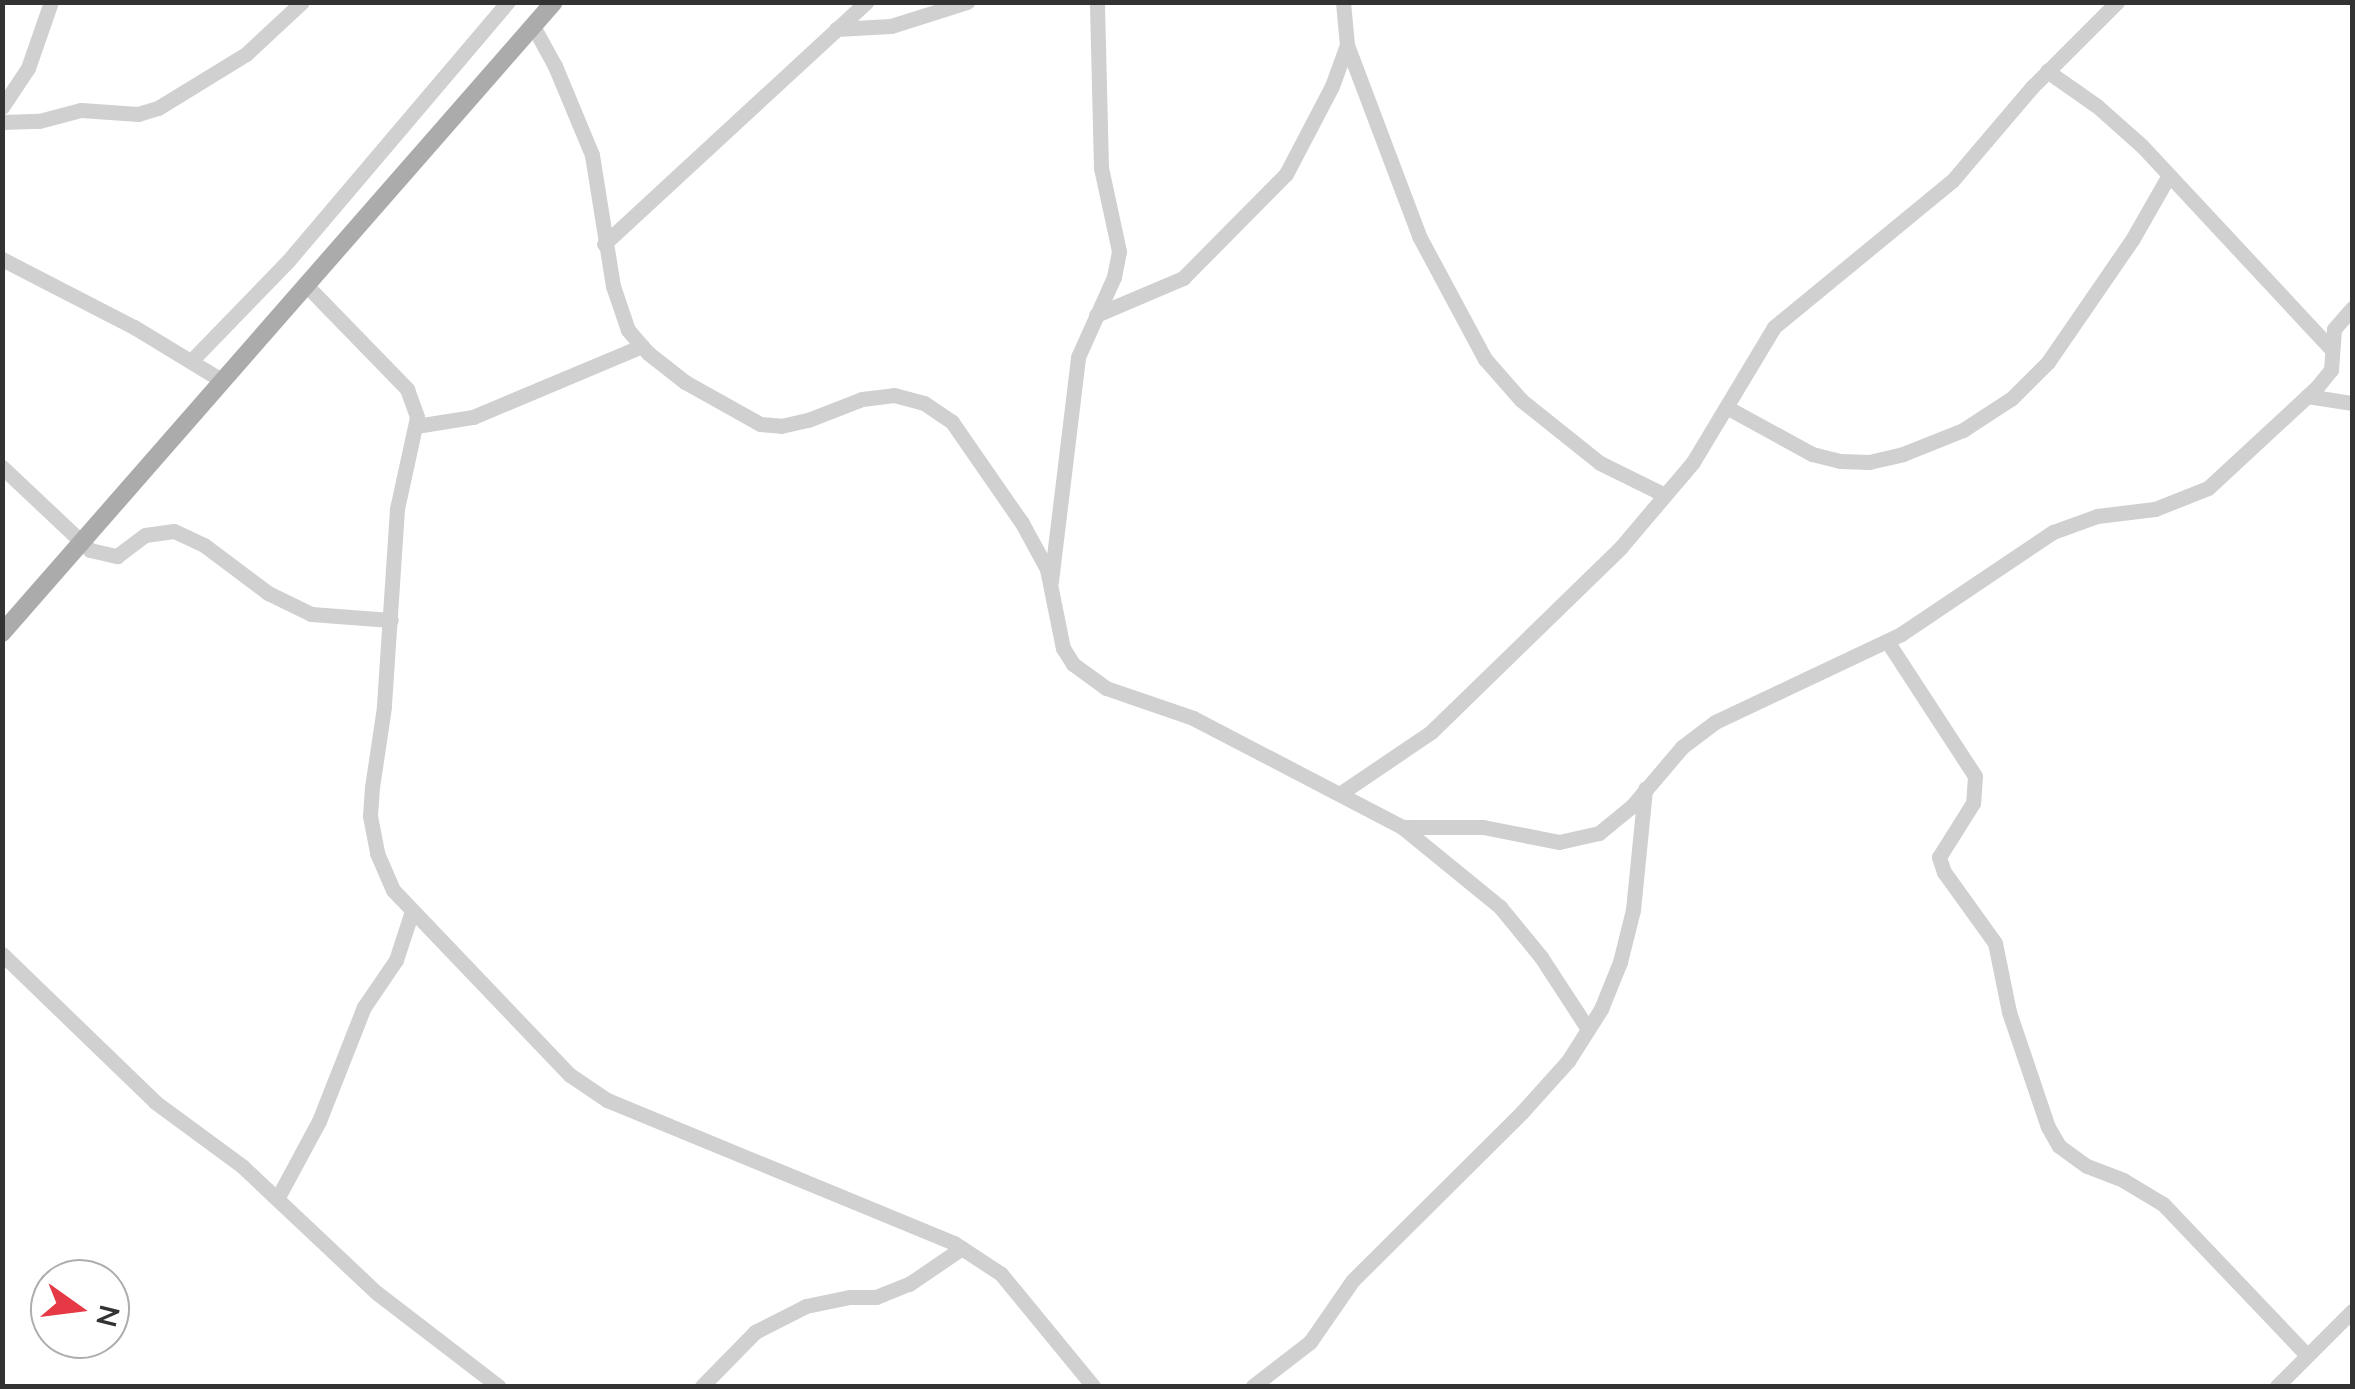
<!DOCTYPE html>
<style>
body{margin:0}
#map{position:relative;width:2355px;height:1389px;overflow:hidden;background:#fff;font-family:"Nunito Sans",sans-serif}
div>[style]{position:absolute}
.minor>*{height:15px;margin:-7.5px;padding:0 7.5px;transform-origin:7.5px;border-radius:7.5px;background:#d0d0d0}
.major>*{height:18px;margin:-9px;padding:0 9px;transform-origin:9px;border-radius:9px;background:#ababab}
span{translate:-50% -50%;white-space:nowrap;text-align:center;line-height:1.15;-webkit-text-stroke:10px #fff;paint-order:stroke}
.frame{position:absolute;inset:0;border:5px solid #333;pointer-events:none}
.north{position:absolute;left:30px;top:1259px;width:100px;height:100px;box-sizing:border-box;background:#fff;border:2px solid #adadad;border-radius:50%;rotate:104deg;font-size:28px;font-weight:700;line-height:40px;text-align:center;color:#333}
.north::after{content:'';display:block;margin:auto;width:35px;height:45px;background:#e63946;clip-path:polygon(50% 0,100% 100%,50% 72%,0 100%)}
</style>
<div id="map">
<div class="minor">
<div style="left:533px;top:26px;width:46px;rotate:61.2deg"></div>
<div style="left:555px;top:66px;width:96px;rotate:67.4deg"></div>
<div style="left:592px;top:155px;width:133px;rotate:80.9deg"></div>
<div style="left:613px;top:286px;width:46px;rotate:71.2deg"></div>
<div style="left:628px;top:330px;width:30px;rotate:49deg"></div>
<div style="left:648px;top:353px;width:47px;rotate:38.1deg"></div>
<div style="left:685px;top:382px;width:86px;rotate:29.2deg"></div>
<div style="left:760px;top:424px;width:21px;rotate:5deg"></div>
<div style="left:781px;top:426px;width:28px;rotate:-13deg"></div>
<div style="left:808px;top:420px;width:58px;rotate:-21.3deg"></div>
<div style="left:862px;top:399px;width:32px;rotate:-7deg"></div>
<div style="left:894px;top:395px;width:31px;rotate:15deg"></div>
<div style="left:924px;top:403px;width:34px;rotate:34deg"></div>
<div style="left:952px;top:422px;width:123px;rotate:55.3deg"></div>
<div style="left:1022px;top:523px;width:52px;rotate:61.5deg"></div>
<div style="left:1047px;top:569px;width:81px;rotate:78.6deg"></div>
<div style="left:1063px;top:648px;width:19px;rotate:58deg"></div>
<div style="left:1073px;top:664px;width:41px;rotate:36deg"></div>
<div style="left:1106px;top:688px;width:92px;rotate:19deg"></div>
<div style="left:1193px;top:718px;width:236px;rotate:27.5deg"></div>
<div style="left:1402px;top:827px;width:81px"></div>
<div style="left:1483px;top:827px;width:77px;rotate:11.2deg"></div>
<div style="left:1559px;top:842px;width:41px;rotate:-12.7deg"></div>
<div style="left:1599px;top:833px;width:43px;rotate:-39.3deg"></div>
<div style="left:1632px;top:806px;width:77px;rotate:-49.7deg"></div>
<div style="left:1682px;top:747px;width:41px;rotate:-37.1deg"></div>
<div style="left:1715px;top:722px;width:206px;rotate:-25.3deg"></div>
<div style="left:1901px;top:634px;width:183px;rotate:-33.9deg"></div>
<div style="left:2053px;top:532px;width:47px;rotate:-20deg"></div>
<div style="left:2097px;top:516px;width:58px;rotate:-6.9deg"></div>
<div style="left:2155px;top:509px;width:57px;rotate:-21.6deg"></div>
<div style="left:2208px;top:488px;width:149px;rotate:-42.8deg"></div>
<div style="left:2317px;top:387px;width:22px;rotate:-51deg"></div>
<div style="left:2331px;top:370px;width:41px;rotate:-85.8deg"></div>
<div style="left:2334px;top:329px;width:28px;rotate:-49deg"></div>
<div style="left:836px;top:29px;width:55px;rotate:-3.1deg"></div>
<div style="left:891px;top:26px;width:80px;rotate:-17.5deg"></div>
<div style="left:1347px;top:45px;width:204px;rotate:69.3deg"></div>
<div style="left:1419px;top:236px;width:140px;rotate:61.8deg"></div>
<div style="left:1485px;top:359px;width:55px;rotate:48.7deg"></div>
<div style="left:1521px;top:400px;width:101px;rotate:38.6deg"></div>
<div style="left:1600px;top:463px;width:70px;rotate:26.2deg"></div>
<div style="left:2047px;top:71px;width:61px;rotate:35deg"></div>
<div style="left:2097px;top:106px;width:60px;rotate:41.6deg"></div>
<div style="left:2142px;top:146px;width:277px;rotate:47deg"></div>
<div style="left:2px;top:107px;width:47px;rotate:-56.3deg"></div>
<div style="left:28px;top:68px;width:70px;rotate:-70.8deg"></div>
<div style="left:2px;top:122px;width:37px;rotate:-2deg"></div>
<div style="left:39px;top:121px;width:43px;rotate:-14.7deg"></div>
<div style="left:81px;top:110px;width:57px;rotate:4deg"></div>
<div style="left:138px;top:114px;width:21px;rotate:-17deg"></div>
<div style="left:158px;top:108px;width:103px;rotate:-31.5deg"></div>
<div style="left:246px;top:54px;width:76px;rotate:-42.9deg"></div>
<div style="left:604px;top:244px;width:357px;rotate:-42.7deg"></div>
<div style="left:2px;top:259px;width:148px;rotate:27.3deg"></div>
<div style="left:134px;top:327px;width:102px;rotate:31.3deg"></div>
<div style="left:307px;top:286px;width:144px;rotate:45.8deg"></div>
<div style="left:407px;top:389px;width:30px;rotate:70deg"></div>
<div style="left:417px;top:417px;width:94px;rotate:102.3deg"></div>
<div style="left:397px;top:509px;width:198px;rotate:93.8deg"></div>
<div style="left:384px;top:707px;width:81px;rotate:98.5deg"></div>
<div style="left:372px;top:787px;width:29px;rotate:94deg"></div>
<div style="left:370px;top:816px;width:38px;rotate:79deg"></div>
<div style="left:377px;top:853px;width:40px;rotate:66.6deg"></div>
<div style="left:393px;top:890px;width:256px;rotate:46.3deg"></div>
<div style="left:570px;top:1075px;width:45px;rotate:34deg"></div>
<div style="left:607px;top:1100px;width:375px;rotate:22.4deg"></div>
<div style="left:954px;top:1243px;width:56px;rotate:33.4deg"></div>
<div style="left:1001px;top:1274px;width:145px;rotate:50.6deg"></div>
<div style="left:1096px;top:315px;width:95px;rotate:-23deg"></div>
<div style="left:1183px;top:278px;width:146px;rotate:-45.3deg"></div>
<div style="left:1286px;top:174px;width:99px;rotate:-62.4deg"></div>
<div style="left:1332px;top:86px;width:44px;rotate:-69.9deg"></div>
<div style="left:1347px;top:45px;width:43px;rotate:-95.3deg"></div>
<div style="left:191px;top:361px;width:139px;rotate:-45.9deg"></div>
<div style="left:288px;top:261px;width:340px;rotate:-49.7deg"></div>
<div style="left:2307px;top:396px;width:46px;rotate:8.8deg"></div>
<div style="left:1728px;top:408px;width:96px;rotate:28.7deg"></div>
<div style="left:1812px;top:454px;width:29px;rotate:14deg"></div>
<div style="left:1840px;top:461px;width:29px;rotate:2deg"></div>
<div style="left:1869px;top:462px;width:35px;rotate:-13deg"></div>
<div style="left:1903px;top:454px;width:65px;rotate:-21.8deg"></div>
<div style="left:1963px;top:430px;width:59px;rotate:-33.1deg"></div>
<div style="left:2012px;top:398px;width:51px;rotate:-45deg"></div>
<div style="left:2048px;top:362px;width:148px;rotate:-55.5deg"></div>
<div style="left:2132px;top:240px;width:73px;rotate:-60.3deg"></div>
<div style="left:416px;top:426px;width:58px;rotate:-9deg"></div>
<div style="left:473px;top:417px;width:183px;rotate:-22.8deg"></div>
<div style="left:2px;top:467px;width:121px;rotate:43.3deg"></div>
<div style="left:90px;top:550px;width:28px;rotate:13deg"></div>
<div style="left:117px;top:556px;width:35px;rotate:-37deg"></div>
<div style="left:145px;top:535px;width:29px;rotate:-8deg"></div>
<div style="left:174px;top:531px;width:33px;rotate:25deg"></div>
<div style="left:204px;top:545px;width:80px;rotate:36.9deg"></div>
<div style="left:268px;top:593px;width:48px;rotate:26deg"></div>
<div style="left:311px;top:614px;width:80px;rotate:4.3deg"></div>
<div style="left:1051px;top:581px;width:226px;rotate:-83.1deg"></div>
<div style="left:1078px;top:357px;width:88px;rotate:-65.8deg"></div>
<div style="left:1114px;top:277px;width:26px;rotate:-79deg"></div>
<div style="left:1119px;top:251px;width:85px;rotate:-102.2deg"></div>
<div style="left:1101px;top:168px;width:166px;rotate:-91.4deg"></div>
<div style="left:1887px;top:641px;width:161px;rotate:56.9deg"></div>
<div style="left:1975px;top:776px;width:27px;rotate:94deg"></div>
<div style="left:1973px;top:803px;width:64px;rotate:122.2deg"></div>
<div style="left:1939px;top:857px;width:16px;rotate:72deg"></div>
<div style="left:1944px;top:872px;width:87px;rotate:54.3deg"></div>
<div style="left:1995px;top:943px;width:70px;rotate:78.5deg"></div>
<div style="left:2009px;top:1012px;width:121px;rotate:71.3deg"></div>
<div style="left:2048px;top:1127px;width:22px;rotate:60deg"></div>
<div style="left:2059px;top:1146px;width:34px;rotate:36deg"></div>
<div style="left:2087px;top:1166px;width:39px;rotate:21deg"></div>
<div style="left:2123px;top:1180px;width:47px;rotate:31deg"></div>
<div style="left:2163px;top:1204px;width:209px;rotate:46.4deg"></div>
<div style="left:1341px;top:793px;width:109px;rotate:-34.1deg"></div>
<div style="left:1431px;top:732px;width:265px;rotate:-44.2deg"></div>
<div style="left:1621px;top:547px;width:111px;rotate:-49.7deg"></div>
<div style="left:1693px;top:462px;width:157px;rotate:-59deg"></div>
<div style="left:1774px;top:327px;width:230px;rotate:-39.4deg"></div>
<div style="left:1952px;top:181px;width:123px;rotate:-49.6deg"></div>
<div style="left:2032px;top:87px;width:120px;rotate:-45deg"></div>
<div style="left:1402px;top:827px;width:127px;rotate:39.2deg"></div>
<div style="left:1500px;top:907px;width:65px;rotate:50.6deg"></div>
<div style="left:1541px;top:957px;width:86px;rotate:56.9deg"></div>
<div style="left:2px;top:954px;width:213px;rotate:44deg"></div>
<div style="left:155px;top:1102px;width:108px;rotate:36.3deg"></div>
<div style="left:242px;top:1166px;width:185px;rotate:43.3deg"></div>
<div style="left:377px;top:1293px;width:153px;rotate:37.5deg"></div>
<div style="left:277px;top:1199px;width:89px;rotate:-61.7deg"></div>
<div style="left:319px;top:1121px;width:123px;rotate:-68.5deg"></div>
<div style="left:364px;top:1007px;width:57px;rotate:-55.8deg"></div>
<div style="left:396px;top:960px;width:52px;rotate:-71.9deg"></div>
<div style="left:702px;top:1386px;width:76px;rotate:-45.5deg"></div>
<div style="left:755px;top:1332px;width:57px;rotate:-27deg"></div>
<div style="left:806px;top:1306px;width:45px;rotate:-11.6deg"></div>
<div style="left:850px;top:1297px;width:26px"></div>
<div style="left:876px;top:1297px;width:35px;rotate:-22deg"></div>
<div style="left:909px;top:1284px;width:64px;rotate:-34.2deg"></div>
<div style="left:1253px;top:1386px;width:72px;rotate:-37.7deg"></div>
<div style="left:1310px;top:1342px;width:75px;rotate:-55.3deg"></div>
<div style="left:1353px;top:1280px;width:238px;rotate:-44.8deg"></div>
<div style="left:1522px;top:1112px;width:69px;rotate:-48deg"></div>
<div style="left:1568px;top:1061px;width:62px;rotate:-57.6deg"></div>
<div style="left:1601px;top:1009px;width:51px;rotate:-68deg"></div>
<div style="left:1620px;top:962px;width:54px;rotate:-76deg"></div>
<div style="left:1633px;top:910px;width:122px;rotate:-84.3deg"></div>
<div style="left:2277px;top:1386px;width:106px;rotate:-45deg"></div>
</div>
<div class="major">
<div style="left:2px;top:633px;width:838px;rotate:-48.82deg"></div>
</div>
<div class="frame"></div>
<div class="north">N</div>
</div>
